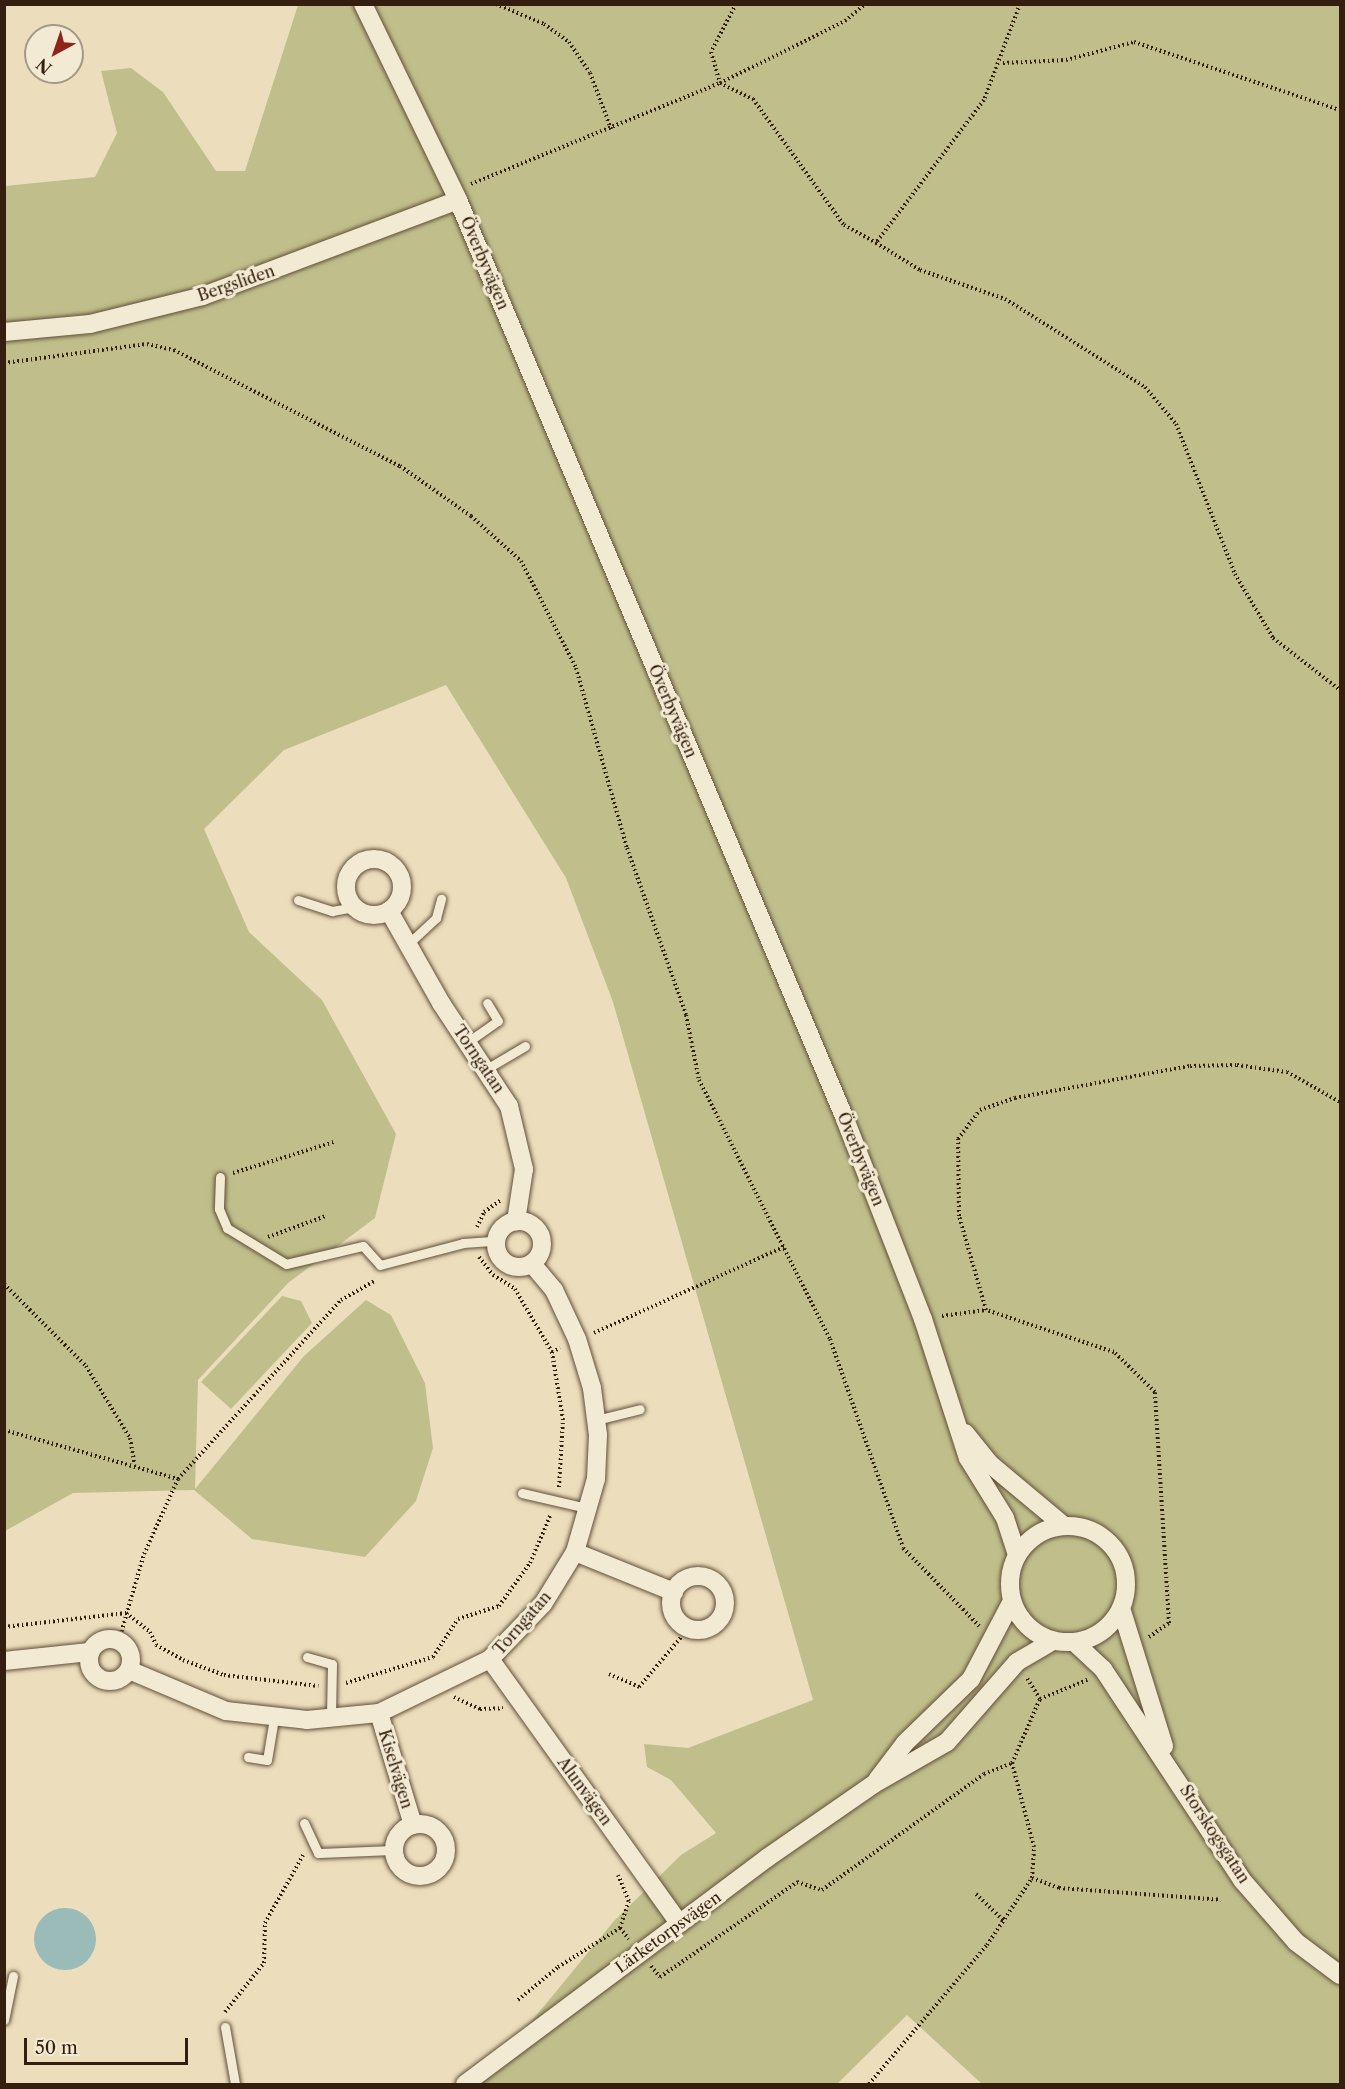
<!DOCTYPE html>
<meta charset="utf-8">
<style>
body{margin:0}
#map{position:relative;width:1345px;height:2089px;overflow:hidden;background:#ecdebc;font-family:"Libre Caslon Text",serif}
div>[style]{position:absolute}
.green>*{inset:0;background:#c0bf8b}
.water>*{inset:0;background:#9abbb7}
.round{border-radius:50%}
.path>*{height:4px;margin-top:-2px;transform-origin:0;background:repeating-linear-gradient(90deg,#341e0f 0 1.5px,transparent 0 4.5px)}
.roads{filter:drop-shadow(0 0 2px #624e3a) drop-shadow(0 0 2px #624e3a)}
.lane>*{height:9px;margin:-4.5px;padding:0 4.5px;transform-origin:4.5px;border-radius:4.5px;background:#f3ead3}
.street>*{height:18px;margin:-9px;padding:0 9px;transform-origin:9px;border-radius:9px;background:#f3ead3}
.street>.ring{margin:-9px;padding:0;box-sizing:content-box;background:none;border:18px solid #f3ead3;border-radius:50%}
span{translate:-50% -50%;white-space:nowrap;text-align:center;line-height:1.15;-webkit-text-stroke:6px #f3ead3;paint-order:stroke}
.street-label{font-size:16px;color:#341e0f}
.frame{position:absolute;inset:0;border:6px solid #341e0f;pointer-events:none}
.north{position:absolute;left:24px;top:24px;width:60px;height:60px;box-sizing:border-box;background:#f3ead3;border:2px solid #a79885;border-radius:50%;rotate:220deg;font-size:16px;font-weight:700;line-height:24px;text-align:center;color:#341e0f}
.north::after{content:'';display:block;margin:auto;width:21px;height:27px;background:#8f2418;clip-path:polygon(50% 0,100% 100%,50% 72%,0 100%)}
.scale{position:absolute;left:24px;top:2038px;width:164px;height:27px;box-sizing:border-box;border:3px solid #341e0f;border-top:0;padding-left:8px;font-size:18px;line-height:21px;white-space:nowrap;color:#341e0f;-webkit-text-stroke:4px #f3ead3;paint-order:stroke}
</style>
<div id="map">
<div class="green">
<div style="clip-path:polygon(298px 5px,1340px 5px,1340px 2084px,982px 2084px,907px 2015px,837px 2084px,480px 2084px,614px 1921px,681px 1855px,716px 1833px,671px 1780px,647px 1767px,644px 1744px,688px 1748px,813px 1700px,613px 1002px,566px 878px,446px 685px,284px 750px,204px 829px,249px 932px,322px 1000px,396px 1134px,375px 1218px,288px 1283px,198px 1380px,195px 1489px,304px 1356px,366px 1300px,391px 1315px,425px 1383px,433px 1448px,416px 1501px,365px 1557px,252px 1539px,194px 1490px,73px 1493px,5px 1531px,5px 186px,95px 177px,117px 133px,101px 71px,131px 68px,163px 92px,216px 171px,245px 171px)"></div>
<div style="clip-path:polygon(282px 1296px,301px 1301px,312px 1323px,231px 1409px,201px 1382px)"></div>
</div>
<div class="water">
<div class="round" style="left:34px;top:1908px;width:62px;height:62px"></div>
</div>
<div class="path">
<div style="left:496px;top:4px;width:52px;rotate:22.6deg"></div>
<div style="left:544px;top:24px;width:31px;rotate:36deg"></div>
<div style="left:569px;top:42px;width:37px;rotate:56deg"></div>
<div style="left:590px;top:73px;width:60px;rotate:69.4deg"></div>
<div style="left:736px;top:4px;width:54px;rotate:117.5deg"></div>
<div style="left:711px;top:52px;width:32px;rotate:74deg"></div>
<div style="left:720px;top:83px;width:140px;rotate:-26.4deg"></div>
<div style="left:845px;top:21px;width:26px;rotate:-40deg"></div>
<div style="left:1020px;top:4px;width:103px;rotate:110.6deg"></div>
<div style="left:984px;top:100px;width:179px;rotate:127.1deg"></div>
<div style="left:876px;top:243px;width:52px;rotate:31.5deg"></div>
<div style="left:920px;top:270px;width:90px;rotate:18.8deg"></div>
<div style="left:1005px;top:299px;width:165px;rotate:32.2deg"></div>
<div style="left:1145px;top:387px;width:48px;rotate:50deg"></div>
<div style="left:1176px;top:424px;width:161px;rotate:68.5deg"></div>
<div style="left:1235px;top:574px;width:74px;rotate:59.3deg"></div>
<div style="left:1273px;top:638px;width:85px;rotate:37.8deg"></div>
<div style="left:1003px;top:63px;width:63px;rotate:-2.7deg"></div>
<div style="left:1066px;top:60px;width:70px;rotate:-14.8deg"></div>
<div style="left:1134px;top:42px;width:217px;rotate:18.3deg"></div>
<div style="left:471px;top:184px;width:269px;rotate:-22.1deg"></div>
<div style="left:720px;top:83px;width:37px;rotate:26deg"></div>
<div style="left:753px;top:99px;width:155px;rotate:54.2deg"></div>
<div style="left:844px;top:225px;width:37px;rotate:29deg"></div>
<div style="left:4px;top:363px;width:144px;rotate:-7.6deg"></div>
<div style="left:147px;top:344px;width:28px;rotate:13deg"></div>
<div style="left:174px;top:350px;width:254px;rotate:27.2deg"></div>
<div style="left:400px;top:466px;width:87px;rotate:35.2deg"></div>
<div style="left:471px;top:516px;width:67px;rotate:42deg"></div>
<div style="left:521px;top:561px;width:120px;rotate:62.8deg"></div>
<div style="left:576px;top:668px;width:187px;rotate:74.2deg"></div>
<div style="left:627px;top:848px;width:177px;rotate:70.5deg"></div>
<div style="left:686px;top:1015px;width:66px;rotate:78.7deg"></div>
<div style="left:699px;top:1080px;width:290px;rotate:63.2deg"></div>
<div style="left:830px;top:1339px;width:221px;rotate:70.7deg"></div>
<div style="left:903px;top:1548px;width:109px;rotate:45.7deg"></div>
<div style="left:233px;top:1173px;width:106px;rotate:-17.1deg"></div>
<div style="left:477px;top:1227px;width:17px;rotate:-65deg"></div>
<div style="left:484px;top:1212px;width:21px;rotate:-35deg"></div>
<div style="left:268px;top:1237px;width:62px;rotate:-19.9deg"></div>
<div style="left:479px;top:1257px;width:23px;rotate:52deg"></div>
<div style="left:493px;top:1275px;width:26px;rotate:32deg"></div>
<div style="left:515px;top:1289px;width:73px;rotate:59.6deg"></div>
<div style="left:4px;top:1284px;width:116px;rotate:45deg"></div>
<div style="left:86px;top:1366px;width:84px;rotate:58.6deg"></div>
<div style="left:130px;top:1438px;width:27px;rotate:80deg"></div>
<div style="left:942px;top:1316px;width:44px;rotate:-7.8deg"></div>
<div style="left:594px;top:1333px;width:209px;rotate:-24.4deg"></div>
<div style="left:4px;top:1430px;width:181px;rotate:15.7deg"></div>
<div style="left:559px;top:1487px;width:67px;rotate:-86.6deg"></div>
<div style="left:563px;top:1420px;width:69px;rotate:-99.2deg"></div>
<div style="left:552px;top:1352px;width:9px;rotate:-27deg"></div>
<div style="left:4px;top:1627px;width:123px;rotate:-6.5deg"></div>
<div style="left:126px;top:1613px;width:31px;rotate:38deg"></div>
<div style="left:150px;top:1632px;width:14px;rotate:65deg"></div>
<div style="left:156px;top:1645px;width:31px;rotate:29deg"></div>
<div style="left:183px;top:1660px;width:44px;rotate:20.1deg"></div>
<div style="left:224px;top:1675px;width:95px;rotate:6.7deg"></div>
<div style="left:1149px;top:1637px;width:24px;rotate:-35deg"></div>
<div style="left:1169px;top:1623px;width:231px;rotate:-93.5deg"></div>
<div style="left:1155px;top:1392px;width:57px;rotate:-135.7deg"></div>
<div style="left:1114px;top:1352px;width:135px;rotate:-161.8deg"></div>
<div style="left:986px;top:1310px;width:98px;rotate:-106deg"></div>
<div style="left:959px;top:1216px;width:77px;rotate:-90.7deg"></div>
<div style="left:958px;top:1139px;width:36px;rotate:-53deg"></div>
<div style="left:980px;top:1110px;width:37px;rotate:-19deg"></div>
<div style="left:1015px;top:1098px;width:178px;rotate:-10.4deg"></div>
<div style="left:1190px;top:1066px;width:47px;rotate:-1.2deg"></div>
<div style="left:1237px;top:1065px;width:50px;rotate:8deg"></div>
<div style="left:1287px;top:1072px;width:61px;rotate:29.5deg"></div>
<div style="left:119px;top:1640px;width:90px;rotate:-73.8deg"></div>
<div style="left:144px;top:1554px;width:82px;rotate:-65.6deg"></div>
<div style="left:178px;top:1479px;width:242px;rotate:-47.7deg"></div>
<div style="left:341px;top:1300px;width:40px;rotate:-29.7deg"></div>
<div style="left:609px;top:1674px;width:33px;rotate:23deg"></div>
<div style="left:639px;top:1687px;width:76px;rotate:-49.8deg"></div>
<div style="left:346px;top:1683px;width:91px;rotate:-16.6deg"></div>
<div style="left:433px;top:1657px;width:45px;rotate:-56.7deg"></div>
<div style="left:458px;top:1619px;width:43px;rotate:-17.6deg"></div>
<div style="left:499px;top:1606px;width:53px;rotate:-54.2deg"></div>
<div style="left:530px;top:1563px;width:53px;rotate:-66.8deg"></div>
<div style="left:454px;top:1697px;width:29px;rotate:25deg"></div>
<div style="left:480px;top:1709px;width:23px;rotate:-2deg"></div>
<div style="left:1040px;top:1699px;width:51px;rotate:-22deg"></div>
<div style="left:1032px;top:1878px;width:29px;rotate:20deg"></div>
<div style="left:1059px;top:1888px;width:162px;rotate:4.2deg"></div>
<div style="left:976px;top:1894px;width:40px;rotate:44deg"></div>
<div style="left:620px;top:1928px;width:14px;rotate:51deg"></div>
<div style="left:651px;top:1966px;width:14px;rotate:51deg"></div>
<div style="left:660px;top:1977px;width:167px;rotate:-34.7deg"></div>
<div style="left:797px;top:1882px;width:26px;rotate:18deg"></div>
<div style="left:822px;top:1890px;width:199px;rotate:-35.6deg"></div>
<div style="left:984px;top:1774px;width:30px;rotate:-21deg"></div>
<div style="left:518px;top:2000px;width:52px;rotate:-39.5deg"></div>
<div style="left:558px;top:1967px;width:73px;rotate:-32.2deg"></div>
<div style="left:620px;top:1928px;width:28px;rotate:-72deg"></div>
<div style="left:629px;top:1901px;width:28px;rotate:-113deg"></div>
<div style="left:225px;top:2012px;width:63px;rotate:-51.5deg"></div>
<div style="left:264px;top:1963px;width:40px;rotate:-88.6deg"></div>
<div style="left:265px;top:1923px;width:78px;rotate:-60.8deg"></div>
<div style="left:869px;top:2084px;width:182px;rotate:-49.7deg"></div>
<div style="left:987px;top:1945px;width:81px;rotate:-56.1deg"></div>
<div style="left:1032px;top:1878px;width:31px;rotate:-86deg"></div>
<div style="left:1034px;top:1847px;width:87px;rotate:-104.7deg"></div>
<div style="left:1012px;top:1763px;width:70px;rotate:-66.4deg"></div>
<div style="left:1040px;top:1699px;width:25px;rotate:-122deg"></div>
</div>
<div class="roads">
<div class="lane">
<div style="left:298px;top:900px;width:36px;rotate:18deg"></div>
<div style="left:332px;top:911px;width:22px;rotate:-10deg"></div>
<div style="left:407px;top:945px;width:40px;rotate:-43deg"></div>
<div style="left:436px;top:918px;width:20px;rotate:-75deg"></div>
<div style="left:469px;top:1041px;width:35px;rotate:-35deg"></div>
<div style="left:498px;top:1021px;width:21px;rotate:-121deg"></div>
<div style="left:488px;top:1068px;width:43px;rotate:-30.7deg"></div>
<div style="left:220px;top:1177px;width:32px;rotate:92deg"></div>
<div style="left:219px;top:1209px;width:21px;rotate:67deg"></div>
<div style="left:227px;top:1228px;width:69px;rotate:31.4deg"></div>
<div style="left:286px;top:1264px;width:79px;rotate:-13.2deg"></div>
<div style="left:363px;top:1246px;width:25px;rotate:48deg"></div>
<div style="left:380px;top:1265px;width:86px;rotate:-14.8deg"></div>
<div style="left:463px;top:1243px;width:32px;rotate:-4deg"></div>
<div style="left:596px;top:1420px;width:45px;rotate:-14deg"></div>
<div style="left:522px;top:1493px;width:67px;rotate:13deg"></div>
<div style="left:307px;top:1657px;width:26px;rotate:16deg"></div>
<div style="left:332px;top:1664px;width:54px;rotate:91.1deg"></div>
<div style="left:248px;top:1757px;width:19px;rotate:9deg"></div>
<div style="left:267px;top:1760px;width:43px;rotate:-80.5deg"></div>
<div style="left:304px;top:1823px;width:33px;rotate:65deg"></div>
<div style="left:318px;top:1853px;width:76px;rotate:-2.3deg"></div>
<div style="left:4px;top:2020px;width:45px;rotate:-78.4deg"></div>
<div style="left:225px;top:2027px;width:58px;rotate:80deg"></div>
</div>
<div class="street">
<div style="left:363px;top:4px;width:218px;rotate:64.1deg"></div>
<div style="left:458px;top:200px;width:997px;rotate:67.16deg"></div>
<div style="left:845px;top:1119px;width:215px;rotate:68.7deg"></div>
<div style="left:923px;top:1319px;width:146px;rotate:72.1deg"></div>
<div style="left:968px;top:1458px;width:70px;rotate:58.3deg"></div>
<div style="left:1005px;top:1518px;width:39px;rotate:72deg"></div>
<div style="left:4px;top:332px;width:86px;rotate:-5.3deg"></div>
<div style="left:90px;top:324px;width:116px;rotate:-13.9deg"></div>
<div style="left:203px;top:296px;width:272px;rotate:-20.6deg"></div>
<div class="ring" style="left:346px;top:859px;width:38px;height:38px"></div>
<div style="left:389px;top:911px;width:106px;rotate:60.5deg"></div>
<div style="left:441px;top:1003px;width:123px;rotate:56.6deg"></div>
<div style="left:509px;top:1106px;width:65px;rotate:76.6deg"></div>
<div style="left:524px;top:1169px;width:53px;rotate:98.7deg"></div>
<div class="ring" style="left:496px;top:1221px;width:28px;height:28px"></div>
<div style="left:965px;top:1433px;width:40px;rotate:51deg"></div>
<div style="left:990px;top:1464px;width:95px;rotate:39.9deg"></div>
<div class="ring" style="left:1010px;top:1526px;width:98px;height:98px"></div>
<div style="left:575px;top:1552px;width:107px;rotate:22deg"></div>
<div class="ring" style="left:671px;top:1576px;width:36px;height:36px"></div>
<div style="left:1121px;top:1608px;width:145px;rotate:72.7deg"></div>
<div class="ring" style="left:89px;top:1639px;width:24px;height:24px"></div>
<div style="left:1074px;top:1642px;width:40px;rotate:43deg"></div>
<div style="left:1103px;top:1669px;width:253px;rotate:56.6deg"></div>
<div style="left:1242px;top:1880px;width:82px;rotate:48.9deg"></div>
<div style="left:1296px;top:1942px;width:55px;rotate:36.9deg"></div>
<div style="left:490px;top:1659px;width:325px;rotate:54.4deg"></div>
<div style="left:4px;top:1661px;width:86px;rotate:-6deg"></div>
<div style="left:129px;top:1670px;width:105px;rotate:22.9deg"></div>
<div style="left:226px;top:1711px;width:81px;rotate:6.3deg"></div>
<div style="left:307px;top:1720px;width:72px;rotate:-5.6deg"></div>
<div style="left:379px;top:1713px;width:123px;rotate:-25.9deg"></div>
<div style="left:490px;top:1659px;width:76px;rotate:-46.1deg"></div>
<div style="left:543px;top:1604px;width:61px;rotate:-58.4deg"></div>
<div style="left:575px;top:1552px;width:76px;rotate:-74deg"></div>
<div style="left:596px;top:1479px;width:44px;rotate:-87.4deg"></div>
<div style="left:598px;top:1435px;width:47px;rotate:-97.3deg"></div>
<div style="left:592px;top:1388px;width:51px;rotate:-107deg"></div>
<div style="left:577px;top:1339px;width:54px;rotate:-115.1deg"></div>
<div style="left:554px;top:1290px;width:34px;rotate:-130deg"></div>
<div style="left:379px;top:1713px;width:117px;rotate:73.1deg"></div>
<div style="left:877px;top:1780px;width:46px;rotate:-52.9deg"></div>
<div style="left:905px;top:1743px;width:92px;rotate:-44.1deg"></div>
<div style="left:971px;top:1679px;width:88px;rotate:-62.3deg"></div>
<div class="ring" style="left:394px;top:1824px;width:34px;height:34px"></div>
<div style="left:465px;top:2084px;width:377px;rotate:-36.8deg"></div>
<div style="left:767px;top:1858px;width:130px;rotate:-34.7deg"></div>
<div style="left:874px;top:1784px;width:84px;rotate:-29.9deg"></div>
<div style="left:947px;top:1742px;width:106px;rotate:-48.8deg"></div>
<div style="left:1017px;top:1662px;width:42px;rotate:-30.3deg"></div>
</div>
</div>
<div class="street-label">
<span style="left:485px;top:263px;rotate:67deg">Överbyvägen</span>
<span style="left:236px;top:283px;rotate:-19deg">Bergsliden</span>
<span style="left:673px;top:711px;rotate:67deg">Överbyvägen</span>
<span style="left:479px;top:1059px;rotate:56deg">Torngatan</span>
<span style="left:861px;top:1159px;rotate:68deg">Överbyvägen</span>
<span style="left:522px;top:1623px;rotate:-49deg">Torngatan</span>
<span style="left:396px;top:1769px;rotate:73deg">Kiselvägen</span>
<span style="left:585px;top:1791px;rotate:54deg">Alunvägen</span>
<span style="left:1215px;top:1834px;rotate:57deg">Storskogsgatan</span>
<span style="left:668px;top:1932px;rotate:-36deg">Lärketorpsvägen</span>
</div>
<div class="frame"></div>
<div class="north">N</div>
<div class="scale">50 m</div>
</div>
